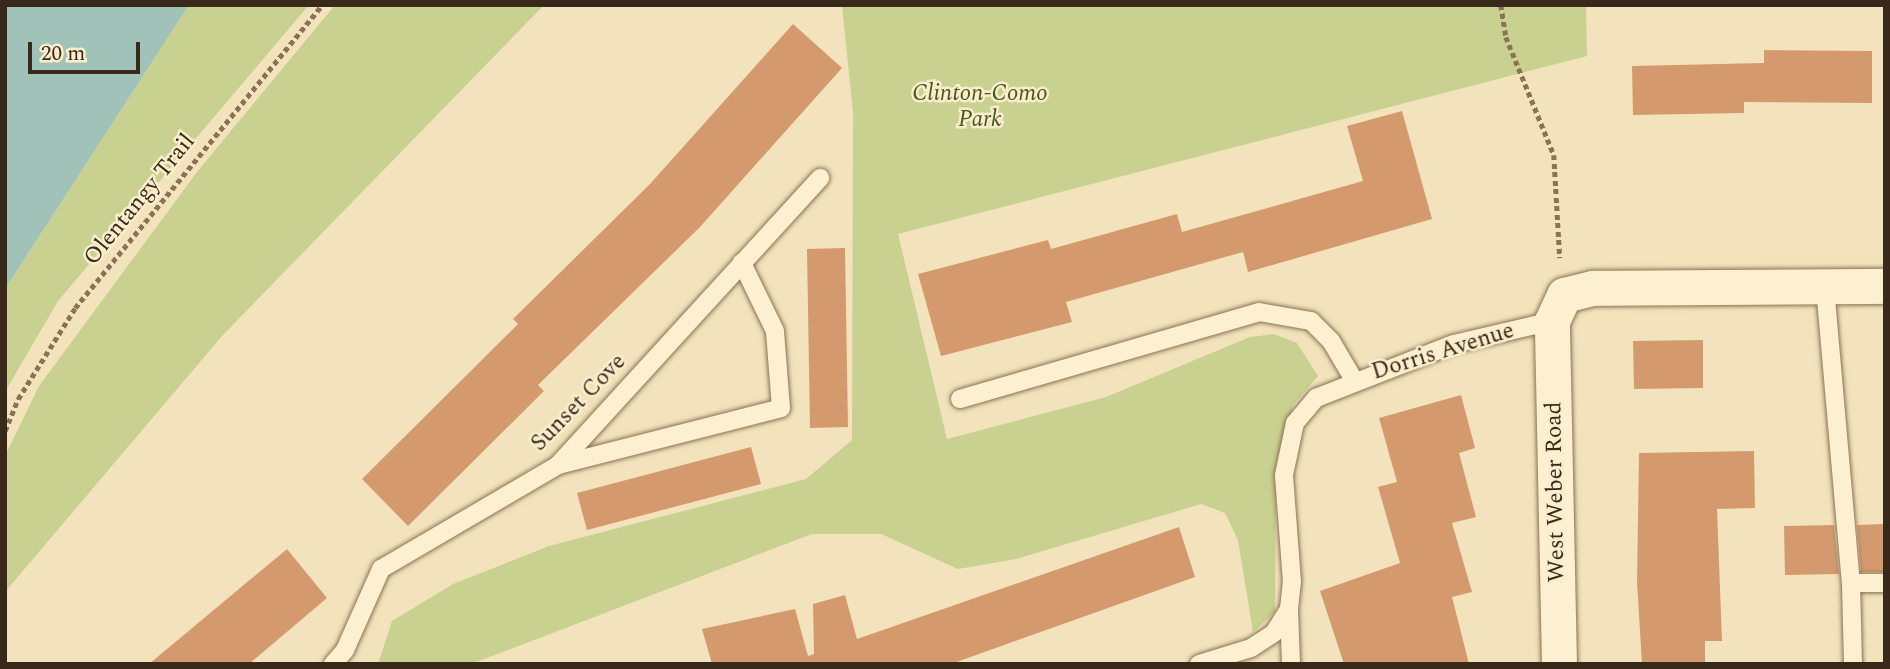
<!DOCTYPE html>
<style>
body{margin:0}
#map{position:relative;width:1890px;height:669px;overflow:hidden;background:#f2e3bc;font-family:Spectral,serif}
div>[style]{position:absolute}
.green>*{inset:0;background:#c8d18f}
.water>*{inset:0;background:#a0c2b9}
.building>*{inset:0;background:#d49a6e}
.path>*{height:4.5px;margin-top:-2.25px;transform-origin:0;background:repeating-linear-gradient(90deg,#8b7254 0 5px,transparent 0 8.5px)}
.roads{filter:drop-shadow(0 0 2px #8b7254) drop-shadow(0 0 2px #8b7254)}
.lane>*{height:18px;margin:-9px;padding:0 9px;transform-origin:9px;border-radius:9px;background:#fcf0d0}
.street>*{height:35px;margin:-17.5px;padding:0 17.5px;transform-origin:17.5px;border-radius:17.5px;background:#fcf0d0}
span{translate:-50% -50%;white-space:nowrap;text-align:center;line-height:1.15;-webkit-text-stroke:5px #f9edcc;paint-order:stroke}
.park-label{font-size:23px;color:#48571f;font-style:italic}
.street-label{font-size:23px;color:#39291a}
.frame{position:absolute;inset:0;border:7px solid #39291a;pointer-events:none}
.scale{position:absolute;left:28px;top:42px;width:112px;height:32px;box-sizing:border-box;border:4px solid #39291a;border-top:0;padding-left:9px;font-size:21px;line-height:24px;white-space:nowrap;color:#39291a;-webkit-text-stroke:5px #f9edcc;paint-order:stroke}
</style>
<div id="map">
<div class="green">
<div style="clip-path:polygon(189px 5px,309px 5px,58px 301px,5px 392px,5px 289px)"></div>
<div style="clip-path:polygon(335px 5px,544px 5px,222px 336px,5px 592px,5px 456px,39px 386px,197px 172px)"></div>
<div style="clip-path:polygon(842px 5px,1586px 5px,1587px 56px,898px 234px,947px 439px,1106px 397px,1250px 337px,1274px 334px,1297px 343px,1318px 376px,1293px 405px,1276px 464px,1275px 612px,1253px 632px,1238px 540px,1225px 513px,1201px 504px,1016px 559px,958px 569px,881px 534px,812px 534px,471px 664px,378px 664px,392px 621px,453px 584px,549px 546px,806px 479px,852px 440px,853px 113px)"></div>
</div>
<div class="water">
<div style="clip-path:polygon(5px 5px,189px 5px,5px 289px)"></div>
</div>
<div class="building">
<div style="clip-path:polygon(793px 24px,842px 68px,700px 227px,538px 385px,544px 391px,408px 526px,362px 479px,518px 324px,513px 319px,650px 184px)"></div>
<div style="clip-path:polygon(1764px 50px,1872px 51px,1872px 103px,1744px 102px,1744px 113px,1633px 115px,1632px 66px,1764px 63px)"></div>
<div style="clip-path:polygon(1402px 111px,1432px 219px,1248px 272px,1243px 252px,1066px 302px,1072px 322px,941px 356px,918px 274px,1048px 240px,1051px 249px,1177px 214px,1182px 232px,1363px 181px,1347px 126px)"></div>
<div style="clip-path:polygon(845px 248px,848px 427px,810px 428px,807px 249px)"></div>
<div style="clip-path:polygon(1703px 340px,1703px 388px,1634px 389px,1633px 341px)"></div>
<div style="clip-path:polygon(1461px 395px,1475px 448px,1459px 453px,1476px 517px,1452px 523px,1472px 592px,1452px 597px,1469px 664px,1344px 664px,1320px 591px,1400px 563px,1378px 487px,1397px 482px,1379px 418px)"></div>
<div style="clip-path:polygon(751px 447px,761px 484px,587px 530px,577px 493px)"></div>
<div style="clip-path:polygon(1754px 451px,1755px 508px,1717px 509px,1722px 641px,1705px 641px,1705px 664px,1642px 664px,1637px 582px,1639px 453px)"></div>
<div style="clip-path:polygon(1885px 524px,1885px 572px,1861px 572px,1857px 525px)"></div>
<div style="clip-path:polygon(1834px 525px,1839px 574px,1785px 575px,1784px 526px)"></div>
<div style="clip-path:polygon(1179px 527px,1195px 577px,951px 664px,712px 664px,702px 629px,795px 609px,808px 656px,814px 654px,813px 604px,845px 595px,857px 639px)"></div>
<div style="clip-path:polygon(287px 549px,327px 598px,249px 664px,149px 664px)"></div>
</div>
<div class="path">
<div style="left:1501px;top:5px;width:32px;rotate:81deg"></div>
<div style="left:1506px;top:37px;width:127px;rotate:67.9deg"></div>
<div style="left:1554px;top:155px;width:103px;rotate:86.7deg"></div>
<div style="left:5px;top:431px;width:35px;rotate:-68deg"></div>
<div style="left:18px;top:399px;width:107px;rotate:-57.9deg"></div>
<div style="left:75px;top:308px;width:391px;rotate:-50.8deg"></div>
</div>
<div class="roads">
<div class="lane">
<div style="left:1825px;top:287px;width:297px;rotate:85deg"></div>
<div style="left:1851px;top:583px;width:81px;rotate:88.6deg"></div>
<div style="left:960px;top:399px;width:311px;rotate:-16.2deg"></div>
<div style="left:1259px;top:312px;width:53px;rotate:9.8deg"></div>
<div style="left:1311px;top:321px;width:28px;rotate:45deg"></div>
<div style="left:1331px;top:341px;width:45px;rotate:59.5deg"></div>
<div style="left:558px;top:465px;width:230px;rotate:-14.3deg"></div>
<div style="left:781px;top:408px;width:77px;rotate:-94.5deg"></div>
<div style="left:775px;top:331px;width:76px;rotate:-115.9deg"></div>
<div style="left:1851px;top:583px;width:34px"></div>
<div style="left:1289px;top:609px;width:55px;rotate:87.9deg"></div>
<div style="left:333px;top:664px;width:18px;rotate:-49deg"></div>
<div style="left:345px;top:650px;width:89px;rotate:-66deg"></div>
<div style="left:381px;top:569px;width:205px;rotate:-30.4deg"></div>
<div style="left:558px;top:465px;width:389px;rotate:-47.6deg"></div>
<div style="left:1199px;top:664px;width:54px;rotate:-17.1deg"></div>
<div style="left:1251px;top:648px;width:27px;rotate:-33deg"></div>
<div style="left:1274px;top:633px;width:28px;rotate:-58deg"></div>
<div style="left:1289px;top:609px;width:27px;rotate:-84deg"></div>
<div style="left:1292px;top:582px;width:107px;rotate:-94.3deg"></div>
<div style="left:1284px;top:475px;width:53px;rotate:-78.1deg"></div>
<div style="left:1295px;top:423px;width:33px;rotate:-50deg"></div>
<div style="left:1316px;top:398px;width:148px;rotate:-21.4deg"></div>
<div style="left:1454px;top:344px;width:101px;rotate:-13.2deg"></div>
</div>
<div class="street">
<div style="left:1559px;top:664px;width:343px;rotate:-91.2deg"></div>
<div style="left:1552px;top:321px;width:29px;rotate:-65deg"></div>
<div style="left:1564px;top:295px;width:30px;rotate:-14deg"></div>
<div style="left:1593px;top:288px;width:292px;rotate:-0.4deg"></div>
</div>
</div>
<div class="park-label">
<span style="left:980px;top:107px">Clinton-Como<br>Park</span>
</div>
<div class="street-label">
<span style="left:140px;top:200px;rotate:-51deg">Olentangy Trail</span>
<span style="left:1443px;top:352px;rotate:-17deg">Dorris Avenue</span>
<span style="left:579px;top:403px;rotate:-46deg">Sunset Cove</span>
<span style="left:1556px;top:492px;rotate:-91deg">West Weber Road</span>
</div>
<div class="frame"></div>
<div class="scale">20 m</div>
</div>
